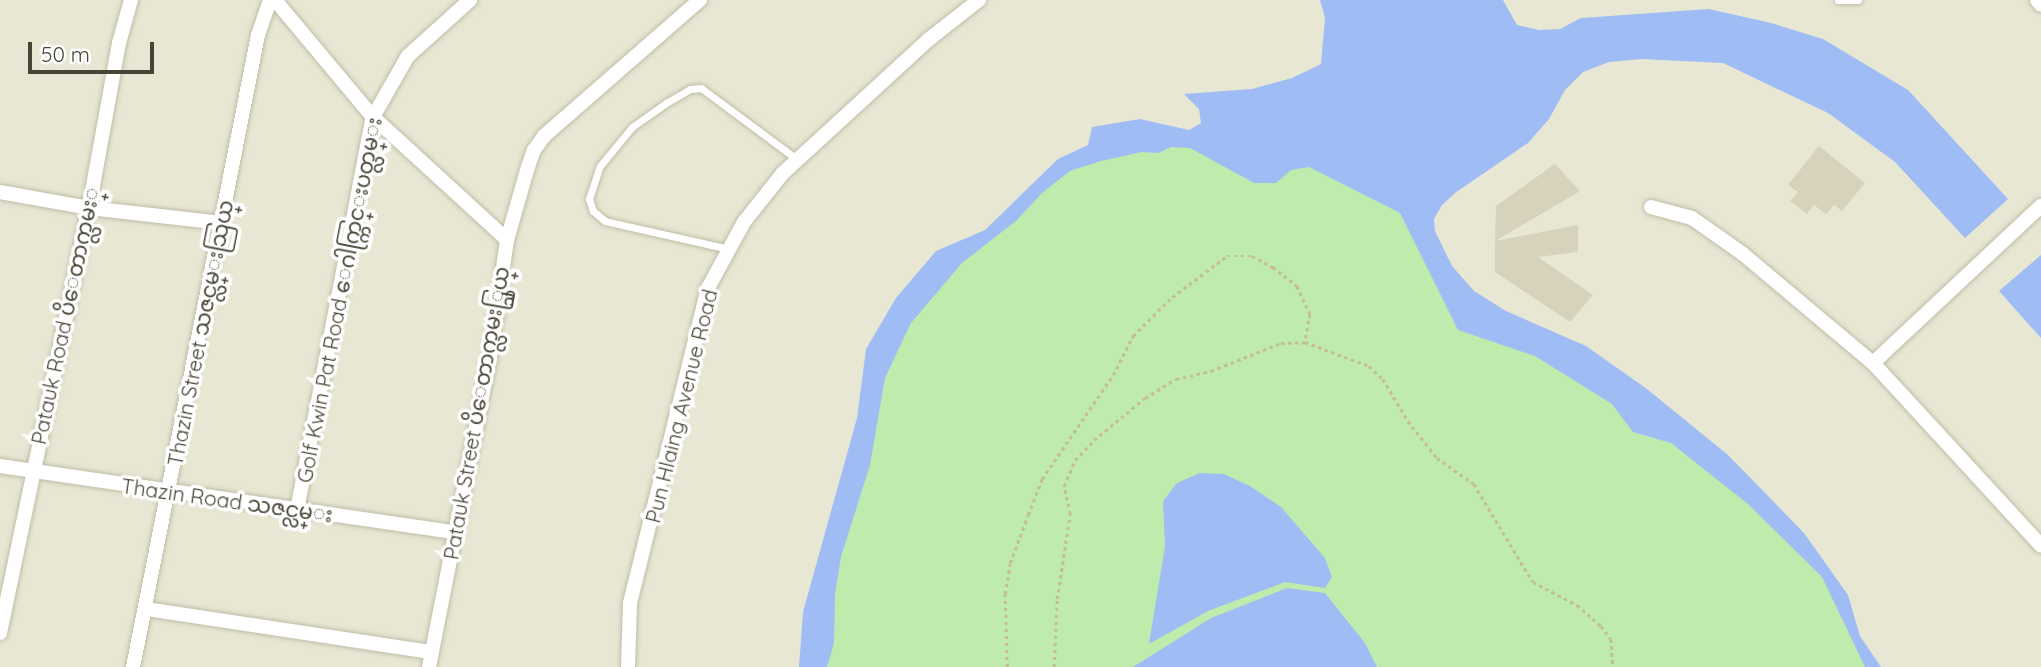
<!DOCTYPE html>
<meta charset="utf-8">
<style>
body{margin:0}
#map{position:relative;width:2041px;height:667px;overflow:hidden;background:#f4f3e6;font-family:Quicksand,"Noto Sans Myanmar",sans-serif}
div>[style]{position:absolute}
.residential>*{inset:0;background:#e8e7d4}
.green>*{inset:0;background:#bfebac}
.water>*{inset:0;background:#9fbdf4}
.building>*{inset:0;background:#d6d2bb}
.path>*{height:2.5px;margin-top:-1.25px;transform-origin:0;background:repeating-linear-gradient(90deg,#c3be98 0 3.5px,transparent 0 7px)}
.roads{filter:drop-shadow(0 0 2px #c0bea8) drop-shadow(0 0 2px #c0bea8)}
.lane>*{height:7px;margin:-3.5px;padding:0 3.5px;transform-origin:3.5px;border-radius:3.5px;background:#fff}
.street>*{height:14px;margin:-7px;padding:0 7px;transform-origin:7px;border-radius:7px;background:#fff}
span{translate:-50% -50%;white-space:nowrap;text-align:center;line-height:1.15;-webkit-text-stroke:7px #fff;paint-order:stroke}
.street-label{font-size:21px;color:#474435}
.scale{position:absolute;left:28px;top:42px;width:126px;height:32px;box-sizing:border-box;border:4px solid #474435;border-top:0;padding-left:9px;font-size:21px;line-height:24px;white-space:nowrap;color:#474435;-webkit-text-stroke:5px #fff;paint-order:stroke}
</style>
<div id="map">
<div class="residential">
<div style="clip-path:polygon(0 0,2041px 0,2041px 667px,0 667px)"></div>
</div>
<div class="green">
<div style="clip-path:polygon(1329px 104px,1468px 309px,1639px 401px,1799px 539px,1838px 594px,1873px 667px,815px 667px,879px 359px,936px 271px,1059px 168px)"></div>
</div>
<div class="water">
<div style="clip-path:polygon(1320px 0,1503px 0,1517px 25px,1539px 30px,1560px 29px,1581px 18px,1709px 9px,1771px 23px,1823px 39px,1908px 90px,2008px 199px,1965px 238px,1895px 162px,1828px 113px,1723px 63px,1642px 59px,1609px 62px,1583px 72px,1565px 90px,1549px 119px,1528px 143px,1455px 193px,1442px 205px,1434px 219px,1435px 231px,1452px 266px,1474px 291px,1506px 311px,1586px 346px,1647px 389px,1728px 455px,1804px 533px,1848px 595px,1860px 636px,1881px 667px,1865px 667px,1822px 577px,1748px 504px,1710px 474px,1671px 443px,1633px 432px,1612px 404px,1535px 356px,1458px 330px,1400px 213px,1309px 167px,1291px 170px,1276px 183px,1254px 183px,1190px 148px,1171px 147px,1158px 153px,1142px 152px,1101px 161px,1070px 171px,1042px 193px,1017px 220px,962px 263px,911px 323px,885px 378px,870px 465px,841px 557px,835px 594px,834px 643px,827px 667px,799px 667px,803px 612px,857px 418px,866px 349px,896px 298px,936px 251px,985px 230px,1058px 159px,1088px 145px,1092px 127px,1140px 119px,1189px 130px,1201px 123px,1199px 109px,1184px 94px,1252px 89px,1292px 78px,1321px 64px,1325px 18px)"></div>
<div style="clip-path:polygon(2041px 255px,2041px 338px,1999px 291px)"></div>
<div style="clip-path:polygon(1200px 473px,1224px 474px,1250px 486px,1281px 507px,1325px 558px,1332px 577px,1325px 588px,1285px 582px,1208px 611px,1149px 644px,1165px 546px,1163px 501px,1177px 483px)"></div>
<div style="clip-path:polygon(1287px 588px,1325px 593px,1365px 643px,1377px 667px,1133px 667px,1211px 618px)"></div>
</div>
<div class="building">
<div style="clip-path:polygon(1819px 146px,1865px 183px,1842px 211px,1834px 205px,1826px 214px,1814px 205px,1807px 214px,1790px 201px,1798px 192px,1788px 185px)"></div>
<div style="clip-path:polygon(1555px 164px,1580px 191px,1495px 241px,1496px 206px)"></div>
<div style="clip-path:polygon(1578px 225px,1578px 252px,1538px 257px,1593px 295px,1570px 322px,1495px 272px,1495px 241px)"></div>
</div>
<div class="path">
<div style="left:1007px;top:667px;width:73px;rotate:-91.6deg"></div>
<div style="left:1005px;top:594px;width:31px;rotate:-81deg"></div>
<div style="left:1010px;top:563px;width:51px;rotate:-69.4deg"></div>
<div style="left:1028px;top:515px;width:39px;rotate:-69deg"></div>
<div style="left:1042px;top:479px;width:126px;rotate:-55.7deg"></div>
<div style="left:1113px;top:375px;width:44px;rotate:-62.9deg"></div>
<div style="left:1133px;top:336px;width:55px;rotate:-45deg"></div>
<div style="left:1172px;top:297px;width:69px;rotate:-36.7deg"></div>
<div style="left:1227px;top:256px;width:25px"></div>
<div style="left:1252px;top:256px;width:24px;rotate:28deg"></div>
<div style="left:1273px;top:267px;width:31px;rotate:38deg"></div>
<div style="left:1297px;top:286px;width:31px;rotate:65deg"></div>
<div style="left:1310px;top:314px;width:28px;rotate:100deg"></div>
<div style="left:1054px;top:667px;width:68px;rotate:-87.5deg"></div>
<div style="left:1057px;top:599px;width:86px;rotate:-81.3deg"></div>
<div style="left:1070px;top:514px;width:29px;rotate:-102deg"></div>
<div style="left:1064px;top:486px;width:28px;rotate:-67deg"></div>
<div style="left:1075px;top:460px;width:28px;rotate:-46deg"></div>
<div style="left:1094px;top:440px;width:66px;rotate:-39.5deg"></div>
<div style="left:1145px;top:398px;width:36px;rotate:-32deg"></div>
<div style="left:1176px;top:379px;width:36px;rotate:-13deg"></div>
<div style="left:1211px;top:371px;width:75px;rotate:-21.8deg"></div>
<div style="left:1281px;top:343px;width:24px;rotate:-2deg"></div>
<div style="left:1305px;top:342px;width:68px;rotate:20.6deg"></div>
<div style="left:1369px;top:366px;width:19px;rotate:43deg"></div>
<div style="left:1383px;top:379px;width:49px;rotate:59.2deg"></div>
<div style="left:1408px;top:421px;width:47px;rotate:51.9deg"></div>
<div style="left:1437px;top:458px;width:45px;rotate:35.1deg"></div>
<div style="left:1474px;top:484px;width:114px;rotate:59deg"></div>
<div style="left:1533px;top:582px;width:50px;rotate:27.6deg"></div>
<div style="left:1577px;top:605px;width:32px;rotate:41deg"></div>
<div style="left:1601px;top:626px;width:16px;rotate:52deg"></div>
<div style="left:1611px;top:639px;width:28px;rotate:86deg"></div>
</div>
<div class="roads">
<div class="lane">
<div style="left:1838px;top:0;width:20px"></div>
<div style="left:729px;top:249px;width:127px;rotate:-167.3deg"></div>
<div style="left:605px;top:221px;width:16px;rotate:-140deg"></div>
<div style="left:593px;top:211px;width:13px;rotate:-108deg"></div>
<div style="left:589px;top:199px;width:35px;rotate:-72deg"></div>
<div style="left:600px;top:166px;width:50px;rotate:-50.6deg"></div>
<div style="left:632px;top:127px;width:42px;rotate:-35.2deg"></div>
<div style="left:666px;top:103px;width:28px;rotate:-30deg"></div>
<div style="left:690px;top:89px;width:11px;rotate:-5deg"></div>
<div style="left:701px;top:88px;width:121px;rotate:36.6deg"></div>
</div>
<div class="street">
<div style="left:275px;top:0;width:153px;rotate:50.1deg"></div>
<div style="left:373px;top:117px;width:182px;rotate:42.5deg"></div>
<div style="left:507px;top:240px;width:112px;rotate:98.2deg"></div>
<div style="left:491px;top:351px;width:322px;rotate:101.1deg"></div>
<div style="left:2037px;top:0;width:6px;rotate:51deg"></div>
<div style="left:0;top:192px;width:90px;rotate:10.2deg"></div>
<div style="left:89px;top:208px;width:134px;rotate:6.4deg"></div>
<div style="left:1651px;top:207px;width:42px;rotate:15deg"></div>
<div style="left:1692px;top:218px;width:62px;rotate:35.2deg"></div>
<div style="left:1743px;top:254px;width:170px;rotate:40deg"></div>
<div style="left:1873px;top:363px;width:248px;rotate:47.4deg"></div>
<div style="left:507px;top:240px;width:76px;rotate:-74deg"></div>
<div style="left:528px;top:167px;width:18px;rotate:-71deg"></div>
<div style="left:534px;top:150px;width:17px;rotate:-54deg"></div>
<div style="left:544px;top:136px;width:207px;rotate:-41.1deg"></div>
<div style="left:1873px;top:363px;width:230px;rotate:-43.1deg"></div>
<div style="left:0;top:466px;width:460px;rotate:8.3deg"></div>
<div style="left:297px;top:510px;width:400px;rotate:-79.1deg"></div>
<div style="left:373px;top:117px;width:70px;rotate:-60.2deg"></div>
<div style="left:408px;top:56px;width:84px;rotate:-42.1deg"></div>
<div style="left:146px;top:609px;width:289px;rotate:8.6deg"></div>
<div style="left:0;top:633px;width:434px;rotate:-78.2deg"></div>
<div style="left:89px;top:208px;width:168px;rotate:-79.7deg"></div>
<div style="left:119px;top:43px;width:45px;rotate:-74.4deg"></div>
<div style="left:133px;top:667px;width:644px;rotate:-78.81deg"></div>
<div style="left:258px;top:35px;width:37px;rotate:-71deg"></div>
<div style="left:628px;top:667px;width:64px;rotate:-88.2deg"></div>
<div style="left:630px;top:603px;width:325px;rotate:-76.1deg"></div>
<div style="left:708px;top:288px;width:75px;rotate:-61.4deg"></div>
<div style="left:744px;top:222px;width:63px;rotate:-51.5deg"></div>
<div style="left:783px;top:173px;width:197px;rotate:-42.5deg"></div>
<div style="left:928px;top:40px;width:65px;rotate:-38.1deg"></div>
</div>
</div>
<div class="street-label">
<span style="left:339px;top:300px;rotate:-79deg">Golf Kwin Pat Road ေဂါက္ကြင္းပတ္လမ္း</span>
<span style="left:65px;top:316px;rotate:-78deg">Patauk Road ပိေတာက္လမး္</span>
<span style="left:200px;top:333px;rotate:-79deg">Thazin Street သဇင္လမ္းသြယ္</span>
<span style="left:681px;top:406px;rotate:-76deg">Pun Hlaing Avenue Road</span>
<span style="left:476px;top:413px;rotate:-80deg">Patauk Street ပိေတာက္လမး္သြယ္</span>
<span style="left:227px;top:500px;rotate:8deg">Thazin Road သဇင္လမ္း</span>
</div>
<div class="scale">50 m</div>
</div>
